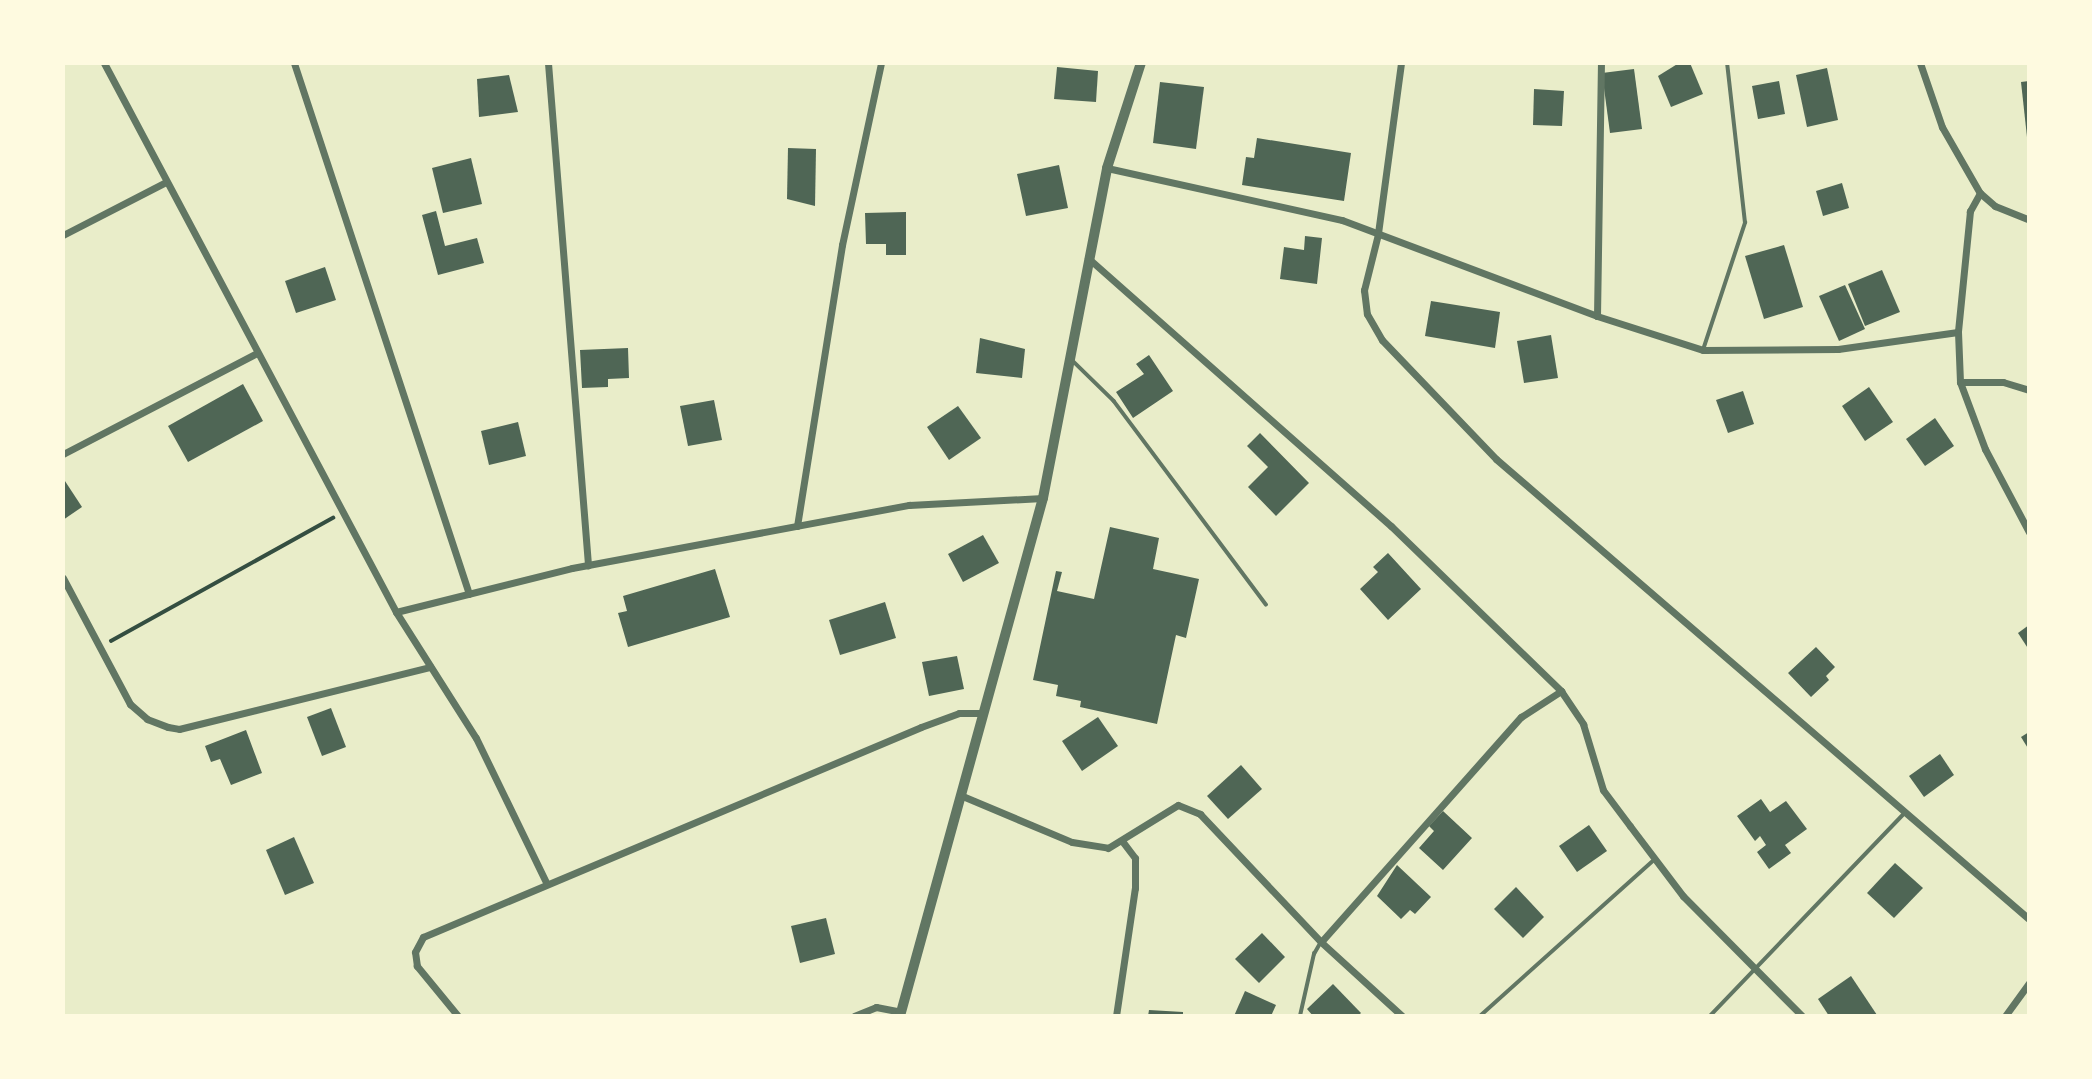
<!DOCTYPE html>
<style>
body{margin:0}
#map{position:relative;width:2092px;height:1079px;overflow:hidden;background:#e9edc9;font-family:"Open Sans",sans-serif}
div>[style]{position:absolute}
.building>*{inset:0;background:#4f6655}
.path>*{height:3.5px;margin:-1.75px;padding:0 1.75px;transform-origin:1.75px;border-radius:1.75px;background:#344e41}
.service>*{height:3.5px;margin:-1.75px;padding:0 1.75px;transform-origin:1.75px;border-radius:1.75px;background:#617663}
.minor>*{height:7px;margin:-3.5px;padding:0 3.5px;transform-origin:3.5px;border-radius:3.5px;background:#617663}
.tertiary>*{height:10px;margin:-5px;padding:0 5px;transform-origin:5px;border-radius:5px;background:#617663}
span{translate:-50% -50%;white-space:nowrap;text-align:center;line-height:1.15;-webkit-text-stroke:5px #fefae0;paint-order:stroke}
.frame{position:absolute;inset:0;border:65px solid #fefae0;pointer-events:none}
</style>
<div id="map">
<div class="building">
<div style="clip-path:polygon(1679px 63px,1690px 63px,1703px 94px,1671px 107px,1658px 76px)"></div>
<div style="clip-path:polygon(1057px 67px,1098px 71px,1096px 102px,1054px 99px)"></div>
<div style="clip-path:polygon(1827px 68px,1838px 120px,1807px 127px,1796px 75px)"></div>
<div style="clip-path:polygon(1634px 69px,1642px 129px,1610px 133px,1602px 73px)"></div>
<div style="clip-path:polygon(509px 75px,518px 112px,479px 117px,477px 79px)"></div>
<div style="clip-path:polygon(1779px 81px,1785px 114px,1758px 119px,1752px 86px)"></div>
<div style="clip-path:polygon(2029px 81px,2029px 137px,2027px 137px,2021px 82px)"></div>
<div style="clip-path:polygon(1160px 82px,1204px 87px,1196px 149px,1153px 143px)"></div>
<div style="clip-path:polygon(1534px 89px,1564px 91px,1562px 126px,1533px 125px)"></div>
<div style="clip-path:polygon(1257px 138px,1351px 153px,1344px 201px,1242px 185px,1246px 157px,1254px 158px)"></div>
<div style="clip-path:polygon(788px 148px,816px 149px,815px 206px,787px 199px)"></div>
<div style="clip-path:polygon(471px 158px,482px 204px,443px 213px,432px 168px)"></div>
<div style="clip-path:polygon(1059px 165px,1068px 208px,1026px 216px,1017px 174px)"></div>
<div style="clip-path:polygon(1842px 183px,1849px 208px,1823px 216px,1816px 191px)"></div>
<div style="clip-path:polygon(436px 211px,445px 246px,477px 238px,484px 263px,438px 275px,422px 215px)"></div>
<div style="clip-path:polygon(906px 212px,906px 255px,886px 255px,886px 244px,866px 244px,865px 213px)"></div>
<div style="clip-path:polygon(1305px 236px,1322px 238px,1317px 284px,1280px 279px,1284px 247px,1304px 250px)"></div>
<div style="clip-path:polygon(1784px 245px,1803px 307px,1764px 319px,1745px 256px)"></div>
<div style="clip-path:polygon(325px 267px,336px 300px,296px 313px,285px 281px)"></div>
<div style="clip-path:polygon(1882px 270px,1900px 312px,1865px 326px,1848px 284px)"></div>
<div style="clip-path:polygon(1845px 285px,1865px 329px,1839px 341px,1819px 296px)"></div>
<div style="clip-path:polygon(1431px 301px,1500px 312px,1495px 348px,1425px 336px)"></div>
<div style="clip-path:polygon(1551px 335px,1558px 378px,1524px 383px,1517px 341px)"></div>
<div style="clip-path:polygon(980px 338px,1025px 349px,1022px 378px,976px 373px)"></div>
<div style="clip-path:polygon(628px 348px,629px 378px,608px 379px,608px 387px,582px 388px,580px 350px)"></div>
<div style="clip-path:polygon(1149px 355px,1173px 391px,1133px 418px,1116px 392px,1144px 374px,1136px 364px)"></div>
<div style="clip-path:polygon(243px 384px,263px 421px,188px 462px,168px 426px)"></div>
<div style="clip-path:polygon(1869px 387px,1893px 422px,1865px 441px,1842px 406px)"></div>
<div style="clip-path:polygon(1743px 391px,1754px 424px,1728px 433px,1716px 400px)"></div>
<div style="clip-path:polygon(714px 400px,722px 440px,688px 446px,680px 406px)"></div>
<div style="clip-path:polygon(958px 406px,981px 438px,949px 460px,927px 427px)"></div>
<div style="clip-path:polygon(1935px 418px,1954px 446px,1925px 466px,1906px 439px)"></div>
<div style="clip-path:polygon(518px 422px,526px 456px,489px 465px,481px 431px)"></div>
<div style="clip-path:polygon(1260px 433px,1309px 483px,1276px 516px,1248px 487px,1268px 467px,1247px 446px)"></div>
<div style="clip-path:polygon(63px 478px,82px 507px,63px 520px)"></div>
<div style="clip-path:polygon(1110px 527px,1159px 538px,1153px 569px,1199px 579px,1186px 638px,1176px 635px,1157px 724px,1080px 707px,1081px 701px,1056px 696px,1058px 685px,1033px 680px,1056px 571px,1062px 572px,1057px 591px,1094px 599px)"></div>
<div style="clip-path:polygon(983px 535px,999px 563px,963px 582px,948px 554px)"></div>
<div style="clip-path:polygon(1388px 553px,1421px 589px,1388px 620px,1360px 589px,1378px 572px,1373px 567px)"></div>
<div style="clip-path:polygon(715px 569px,730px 617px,628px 647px,618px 613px,627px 611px,623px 596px)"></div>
<div style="clip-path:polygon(885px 602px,896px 638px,840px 655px,829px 620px)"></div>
<div style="clip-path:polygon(2029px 625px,2029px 650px,2018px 633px)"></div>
<div style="clip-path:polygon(1816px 647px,1835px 667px,1826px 676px,1829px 680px,1811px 697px,1788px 673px)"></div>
<div style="clip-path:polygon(957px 656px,964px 689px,929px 696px,922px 662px)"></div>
<div style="clip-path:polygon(331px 708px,346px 747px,322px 756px,307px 717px)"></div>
<div style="clip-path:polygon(1098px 717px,1118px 746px,1082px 771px,1062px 741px)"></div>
<div style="clip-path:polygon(246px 730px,262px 773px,231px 785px,220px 759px,211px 762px,205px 746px)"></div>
<div style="clip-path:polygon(2029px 732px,2029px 750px,2021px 737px)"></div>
<div style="clip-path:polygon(1940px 754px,1954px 775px,1924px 797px,1909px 776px)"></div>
<div style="clip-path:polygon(1241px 765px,1262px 789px,1228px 819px,1207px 796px)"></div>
<div style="clip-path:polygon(1761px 799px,1770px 812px,1786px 801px,1807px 829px,1785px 845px,1791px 853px,1769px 869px,1757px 852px,1766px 845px,1760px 836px,1755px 841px,1737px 816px)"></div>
<div style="clip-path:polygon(1443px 811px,1472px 838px,1443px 870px,1419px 848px,1434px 831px,1429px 826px)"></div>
<div style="clip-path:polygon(1589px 825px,1607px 851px,1577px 872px,1559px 846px)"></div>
<div style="clip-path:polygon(294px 837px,314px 883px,285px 895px,266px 850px)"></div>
<div style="clip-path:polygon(1895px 863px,1923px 888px,1894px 918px,1867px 893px)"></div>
<div style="clip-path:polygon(1397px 865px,1431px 897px,1415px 914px,1410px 910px,1401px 919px,1377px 896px)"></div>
<div style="clip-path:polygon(1516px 887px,1544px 917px,1523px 938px,1494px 909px)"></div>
<div style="clip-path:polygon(826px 918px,835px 954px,800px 963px,791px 926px)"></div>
<div style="clip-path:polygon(1262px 933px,1285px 957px,1259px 983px,1235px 959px)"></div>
<div style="clip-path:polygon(1851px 976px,1877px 1015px,1876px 1016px,1829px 1016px,1818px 999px)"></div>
<div style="clip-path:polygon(1333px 984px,1361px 1013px,1358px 1016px,1313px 1016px,1307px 1009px)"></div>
<div style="clip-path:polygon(1245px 991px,1276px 1005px,1271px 1016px,1234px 1016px)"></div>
<div style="clip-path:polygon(1149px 1010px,1183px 1012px,1183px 1016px,1148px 1016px)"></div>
</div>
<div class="path">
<div style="left:111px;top:641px;width:254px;rotate:-29deg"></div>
</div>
<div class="service">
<div style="left:1703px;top:350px;width:134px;rotate:-71.7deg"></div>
<div style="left:1745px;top:223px;width:161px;rotate:-96.4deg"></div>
<div style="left:1071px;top:359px;width:60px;rotate:44.3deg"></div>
<div style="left:1114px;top:401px;width:254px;rotate:53.2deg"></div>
<div style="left:1300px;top:1016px;width:64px;rotate:-77.3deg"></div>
<div style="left:1314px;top:954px;width:14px;rotate:-60deg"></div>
<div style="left:1480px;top:1016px;width:235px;rotate:-41.9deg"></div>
<div style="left:1710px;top:1016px;width:281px;rotate:-46.2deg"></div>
</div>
<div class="minor">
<div style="left:104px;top:63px;width:622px;rotate:61.99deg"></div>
<div style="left:396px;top:612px;width:149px;rotate:57.6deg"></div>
<div style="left:476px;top:738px;width:160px;rotate:64.1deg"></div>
<div style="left:294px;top:63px;width:559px;rotate:71.76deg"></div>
<div style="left:548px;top:63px;width:504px;rotate:85.44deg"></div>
<div style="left:1401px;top:63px;width:173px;rotate:97.7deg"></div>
<div style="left:1378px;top:234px;width:58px;rotate:104deg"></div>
<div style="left:1364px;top:290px;width:24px;rotate:83deg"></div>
<div style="left:1367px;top:314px;width:30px;rotate:60deg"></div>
<div style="left:1382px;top:340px;width:165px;rotate:46.2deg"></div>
<div style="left:1496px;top:459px;width:704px;rotate:40.8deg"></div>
<div style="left:1920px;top:63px;width:68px;rotate:71deg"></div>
<div style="left:1942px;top:127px;width:76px;rotate:60.1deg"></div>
<div style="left:1980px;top:193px;width:20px;rotate:41deg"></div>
<div style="left:1995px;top:206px;width:37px;rotate:22deg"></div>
<div style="left:1107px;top:168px;width:241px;rotate:12.5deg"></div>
<div style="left:1342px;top:220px;width:272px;rotate:20.6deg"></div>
<div style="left:1597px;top:316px;width:111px;rotate:17.8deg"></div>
<div style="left:1703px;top:350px;width:135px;rotate:-0.4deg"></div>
<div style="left:1838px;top:349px;width:121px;rotate:-8.1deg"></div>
<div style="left:1980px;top:193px;width:21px;rotate:119deg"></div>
<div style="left:1970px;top:211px;width:122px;rotate:95.7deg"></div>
<div style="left:1958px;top:332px;width:50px;rotate:87.7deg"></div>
<div style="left:1960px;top:382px;width:72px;rotate:69.5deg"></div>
<div style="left:1985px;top:449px;width:94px;rotate:62.1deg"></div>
<div style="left:63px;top:235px;width:116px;rotate:-27.2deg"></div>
<div style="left:1088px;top:258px;width:405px;rotate:41.5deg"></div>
<div style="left:1391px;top:526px;width:237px;rotate:44.1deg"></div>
<div style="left:1561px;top:691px;width:40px;rotate:56deg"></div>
<div style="left:1583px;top:724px;width:69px;rotate:73.1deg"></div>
<div style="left:1603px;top:790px;width:45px;rotate:53.1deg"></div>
<div style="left:1630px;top:826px;width:88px;rotate:52.9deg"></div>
<div style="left:1683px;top:896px;width:169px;rotate:45.2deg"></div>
<div style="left:1597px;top:316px;width:253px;rotate:-89.1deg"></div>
<div style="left:1960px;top:382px;width:43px"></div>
<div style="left:2003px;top:382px;width:27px;rotate:17deg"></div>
<div style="left:63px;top:454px;width:219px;rotate:-27.5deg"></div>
<div style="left:797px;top:526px;width:285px;rotate:-80.9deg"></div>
<div style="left:842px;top:245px;width:186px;rotate:-77.9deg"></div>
<div style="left:63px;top:578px;width:143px;rotate:62deg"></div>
<div style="left:130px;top:704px;width:23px;rotate:41deg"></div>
<div style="left:147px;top:719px;width:22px;rotate:21deg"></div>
<div style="left:168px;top:727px;width:11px;rotate:10deg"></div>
<div style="left:179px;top:729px;width:259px;rotate:-13.9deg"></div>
<div style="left:396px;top:612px;width:181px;rotate:-14deg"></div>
<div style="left:572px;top:568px;width:343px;rotate:-10.6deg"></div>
<div style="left:909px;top:505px;width:134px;rotate:-3deg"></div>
<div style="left:960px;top:795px;width:121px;rotate:22.8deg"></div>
<div style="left:1072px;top:842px;width:36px;rotate:9deg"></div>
<div style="left:1108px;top:848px;width:82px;rotate:-31.6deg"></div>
<div style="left:1178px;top:805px;width:24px;rotate:22deg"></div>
<div style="left:1200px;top:814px;width:176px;rotate:46.6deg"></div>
<div style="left:1321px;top:942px;width:110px;rotate:42.4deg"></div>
<div style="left:1321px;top:942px;width:301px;rotate:-48.4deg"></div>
<div style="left:1521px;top:717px;width:48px;rotate:-33deg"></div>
<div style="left:458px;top:1016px;width:65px;rotate:-129.4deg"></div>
<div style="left:417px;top:966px;width:14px;rotate:-98deg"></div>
<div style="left:415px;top:952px;width:17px;rotate:-62deg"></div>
<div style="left:423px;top:937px;width:540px;rotate:-22.86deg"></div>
<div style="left:921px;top:727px;width:40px;rotate:-20.2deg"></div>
<div style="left:959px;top:713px;width:25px"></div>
<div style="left:854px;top:1016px;width:24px;rotate:-22deg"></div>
<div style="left:876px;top:1007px;width:25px;rotate:11deg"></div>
<div style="left:1116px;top:1016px;width:129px;rotate:-81.6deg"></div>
<div style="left:1135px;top:888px;width:30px;rotate:-90deg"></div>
<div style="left:1135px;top:858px;width:20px;rotate:-127deg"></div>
<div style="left:2005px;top:1016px;width:41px;rotate:-54deg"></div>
</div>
<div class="tertiary">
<div style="left:900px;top:1016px;width:537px;rotate:-74.57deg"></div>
<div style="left:1043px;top:498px;width:336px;rotate:-79deg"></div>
<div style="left:1107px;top:168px;width:110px;rotate:-72.1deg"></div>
</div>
<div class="frame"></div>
</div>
